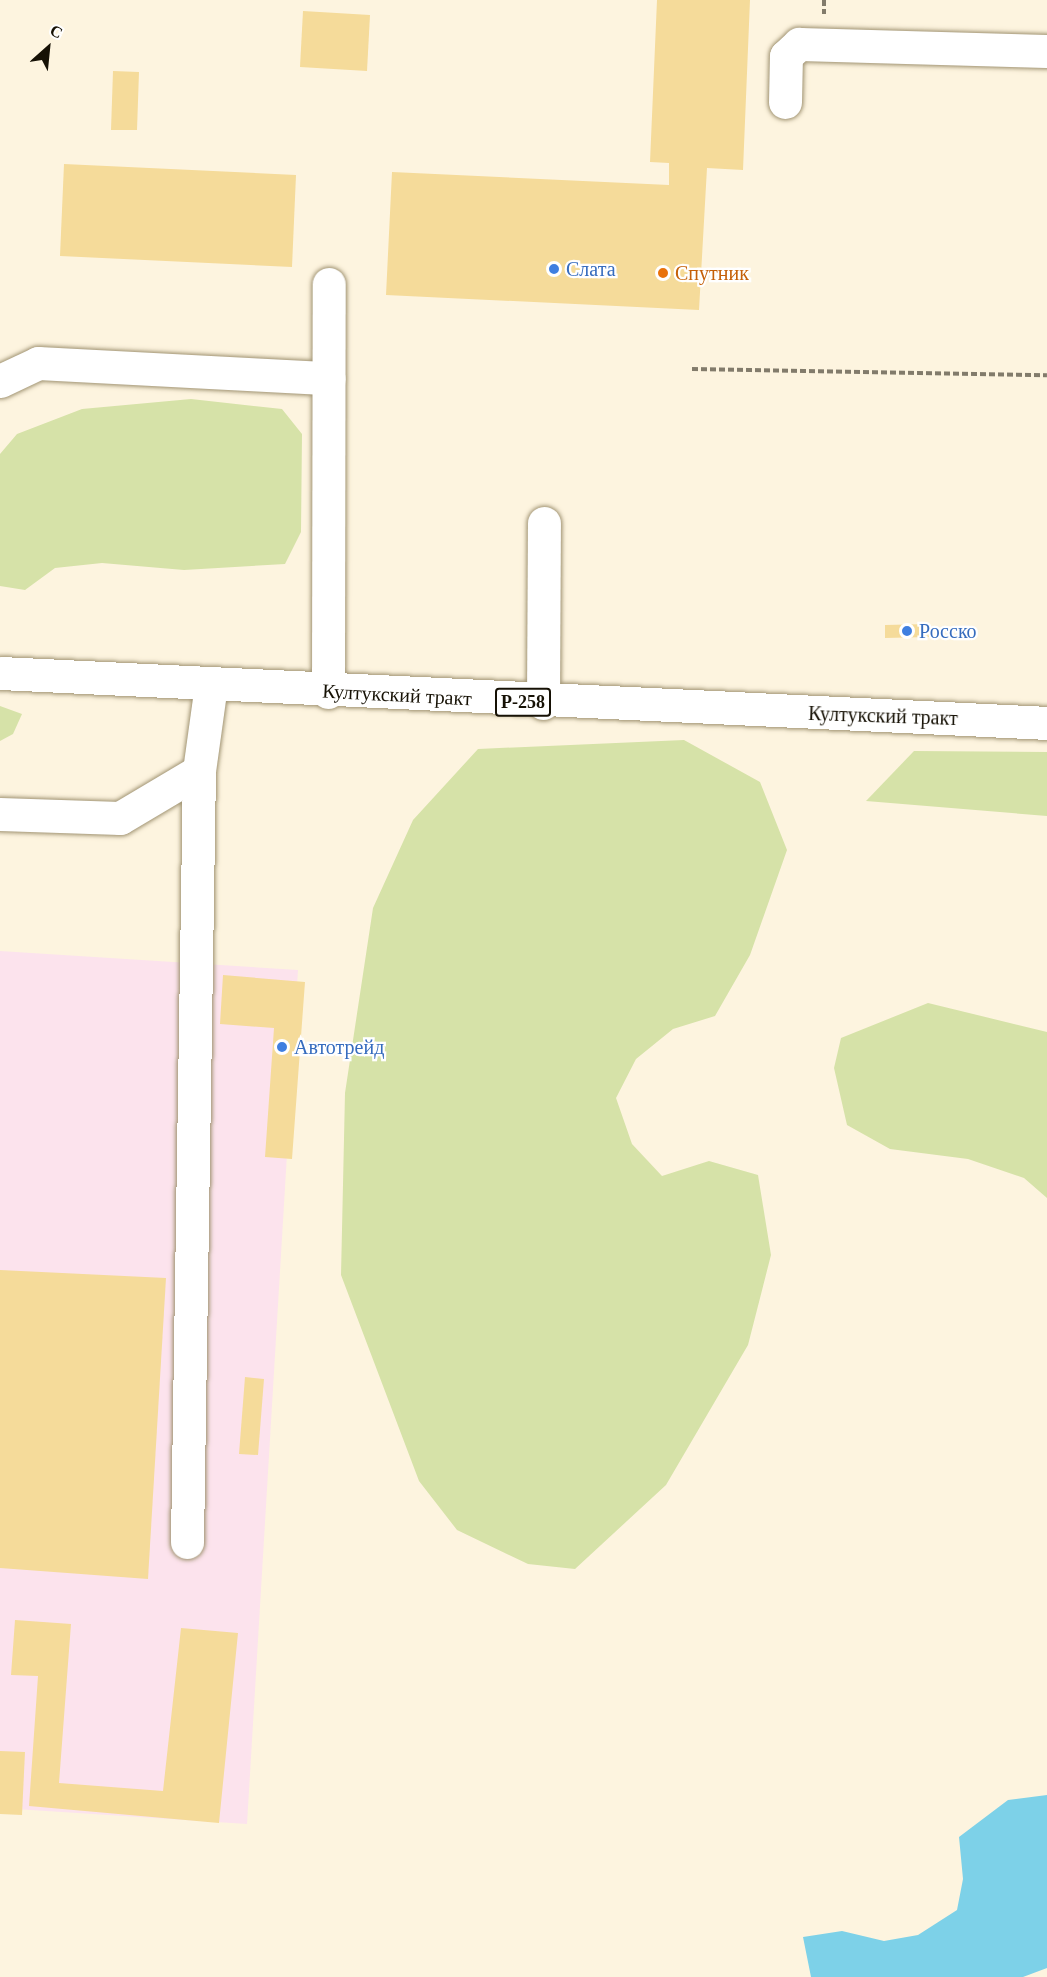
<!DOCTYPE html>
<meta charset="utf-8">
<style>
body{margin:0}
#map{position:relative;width:1047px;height:1977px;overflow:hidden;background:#fdf4df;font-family:"Times New Roman",serif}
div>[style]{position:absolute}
.industrial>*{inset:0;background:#fce3ed}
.green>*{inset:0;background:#d6e2a8}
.water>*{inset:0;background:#7dd1e8}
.building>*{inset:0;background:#f5db9a}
.path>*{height:4px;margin-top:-2px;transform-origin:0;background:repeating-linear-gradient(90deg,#827b6b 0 6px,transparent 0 9px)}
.roads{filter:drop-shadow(0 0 2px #a19473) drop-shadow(0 0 2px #a19473)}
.minor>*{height:33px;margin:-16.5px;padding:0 16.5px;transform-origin:16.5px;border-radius:16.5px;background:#fff}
.major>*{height:33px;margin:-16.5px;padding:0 16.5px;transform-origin:16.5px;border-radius:16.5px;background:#fff}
.dots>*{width:16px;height:16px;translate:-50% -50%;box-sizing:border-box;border:3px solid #fff;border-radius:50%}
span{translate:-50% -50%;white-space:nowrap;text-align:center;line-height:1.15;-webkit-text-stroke:4.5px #fff;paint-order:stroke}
.shield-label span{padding:2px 4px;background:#fff;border:2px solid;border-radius:4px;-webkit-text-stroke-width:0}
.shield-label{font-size:18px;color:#161105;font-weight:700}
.shop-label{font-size:20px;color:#366cbe}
.left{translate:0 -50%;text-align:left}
.food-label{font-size:20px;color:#c56008}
.street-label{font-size:20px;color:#161105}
.north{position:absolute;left:18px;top:18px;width:60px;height:60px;-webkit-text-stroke:4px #fff;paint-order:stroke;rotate:27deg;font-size:16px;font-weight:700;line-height:24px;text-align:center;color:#161105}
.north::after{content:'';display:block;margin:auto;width:21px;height:27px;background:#161105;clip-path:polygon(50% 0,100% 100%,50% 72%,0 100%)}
</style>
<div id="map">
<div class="industrial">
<div style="clip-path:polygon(0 951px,298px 970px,247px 1824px,0 1808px)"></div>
</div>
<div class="green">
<div style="clip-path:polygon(191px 399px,282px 409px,302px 434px,301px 532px,285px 564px,184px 570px,102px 563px,55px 568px,25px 590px,0 586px,0 454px,17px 434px,82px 409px)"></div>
<div style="clip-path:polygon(0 706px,22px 714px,13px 734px,0 741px)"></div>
<div style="clip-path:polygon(684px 740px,760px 782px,787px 850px,750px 955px,715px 1016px,673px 1029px,636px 1059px,616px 1098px,632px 1144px,662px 1176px,709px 1161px,758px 1175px,771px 1255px,748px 1345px,666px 1485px,575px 1569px,528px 1564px,457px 1530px,419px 1481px,341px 1275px,345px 1093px,373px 908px,413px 820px,478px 749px)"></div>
<div style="clip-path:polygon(914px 751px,1047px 752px,1047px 816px,866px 801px)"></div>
<div style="clip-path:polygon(928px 1003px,1047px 1032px,1047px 1198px,1024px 1178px,968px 1159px,890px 1149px,847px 1125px,834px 1068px,841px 1038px)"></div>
</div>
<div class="water">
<div style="clip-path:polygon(1047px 1795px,1047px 1968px,1023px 1977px,811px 1977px,803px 1937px,842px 1931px,884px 1941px,918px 1935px,957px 1910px,963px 1879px,959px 1837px,1008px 1800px)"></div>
</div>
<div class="building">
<div style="clip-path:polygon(657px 0,750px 0,743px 170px,707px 168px,699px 310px,386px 295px,392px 172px,669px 185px,669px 163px,650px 162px)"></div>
<div style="clip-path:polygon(303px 11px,370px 15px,367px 71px,300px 67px)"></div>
<div style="clip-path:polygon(113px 71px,139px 72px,137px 130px,111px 130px)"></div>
<div style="clip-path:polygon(64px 164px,296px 175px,292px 267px,60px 256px)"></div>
<div style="clip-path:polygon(929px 624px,929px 637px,885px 638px,885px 625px)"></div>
<div style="clip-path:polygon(223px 975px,305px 982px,292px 1159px,265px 1157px,274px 1028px,220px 1024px)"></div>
<div style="clip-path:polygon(0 1270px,166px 1278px,148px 1579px,0 1568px)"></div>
<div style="clip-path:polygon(245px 1377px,264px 1379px,258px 1455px,239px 1454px)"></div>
<div style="clip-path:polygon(15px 1620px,71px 1624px,59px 1783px,163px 1791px,181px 1628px,238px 1633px,219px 1823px,29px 1806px,38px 1676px,11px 1675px)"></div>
<div style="clip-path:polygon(0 1751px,25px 1752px,22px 1815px,0 1814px)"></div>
</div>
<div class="path">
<div style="left:824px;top:0;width:14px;rotate:90deg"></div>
<div style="left:692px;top:369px;width:355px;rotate:1deg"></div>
</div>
<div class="roads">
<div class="minor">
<div style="left:785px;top:102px;width:46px;rotate:-88.8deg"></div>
<div style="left:786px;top:56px;width:18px;rotate:-43deg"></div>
<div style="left:799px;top:44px;width:248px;rotate:1.6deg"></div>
<div style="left:0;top:381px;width:42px;rotate:-25.3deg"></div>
<div style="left:38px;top:363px;width:291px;rotate:3deg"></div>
<div style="left:328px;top:692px;width:408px;rotate:-89.9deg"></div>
<div style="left:543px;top:703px;width:180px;rotate:-89.7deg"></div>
<div style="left:0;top:814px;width:120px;rotate:1.9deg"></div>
<div style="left:120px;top:818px;width:92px;rotate:-30.7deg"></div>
<div style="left:199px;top:771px;width:88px;rotate:-82.1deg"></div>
<div style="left:187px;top:1542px;width:771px;rotate:-89.11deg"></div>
</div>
<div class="major">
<div style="left:0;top:673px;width:1048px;rotate:2.73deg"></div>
</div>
</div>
<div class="dots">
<div style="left:554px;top:269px;background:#3f7fe0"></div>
<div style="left:663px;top:273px;background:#e8710a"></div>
<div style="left:907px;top:631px;background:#3f7fe0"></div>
<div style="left:282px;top:1047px;background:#3f7fe0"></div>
</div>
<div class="shield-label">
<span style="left:523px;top:702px">Р-258</span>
</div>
<div class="shop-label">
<span class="left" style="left:566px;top:269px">Слата</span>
<span class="left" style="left:919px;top:631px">Росско</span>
<span class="left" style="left:294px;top:1047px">Автотрейд</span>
</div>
<div class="food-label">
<span class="left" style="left:675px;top:273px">Спутник</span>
</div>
<div class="street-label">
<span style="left:397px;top:695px;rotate:3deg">Култукский тракт</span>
<span style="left:883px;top:716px;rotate:2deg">Култукский тракт</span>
</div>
<div class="north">С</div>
</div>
